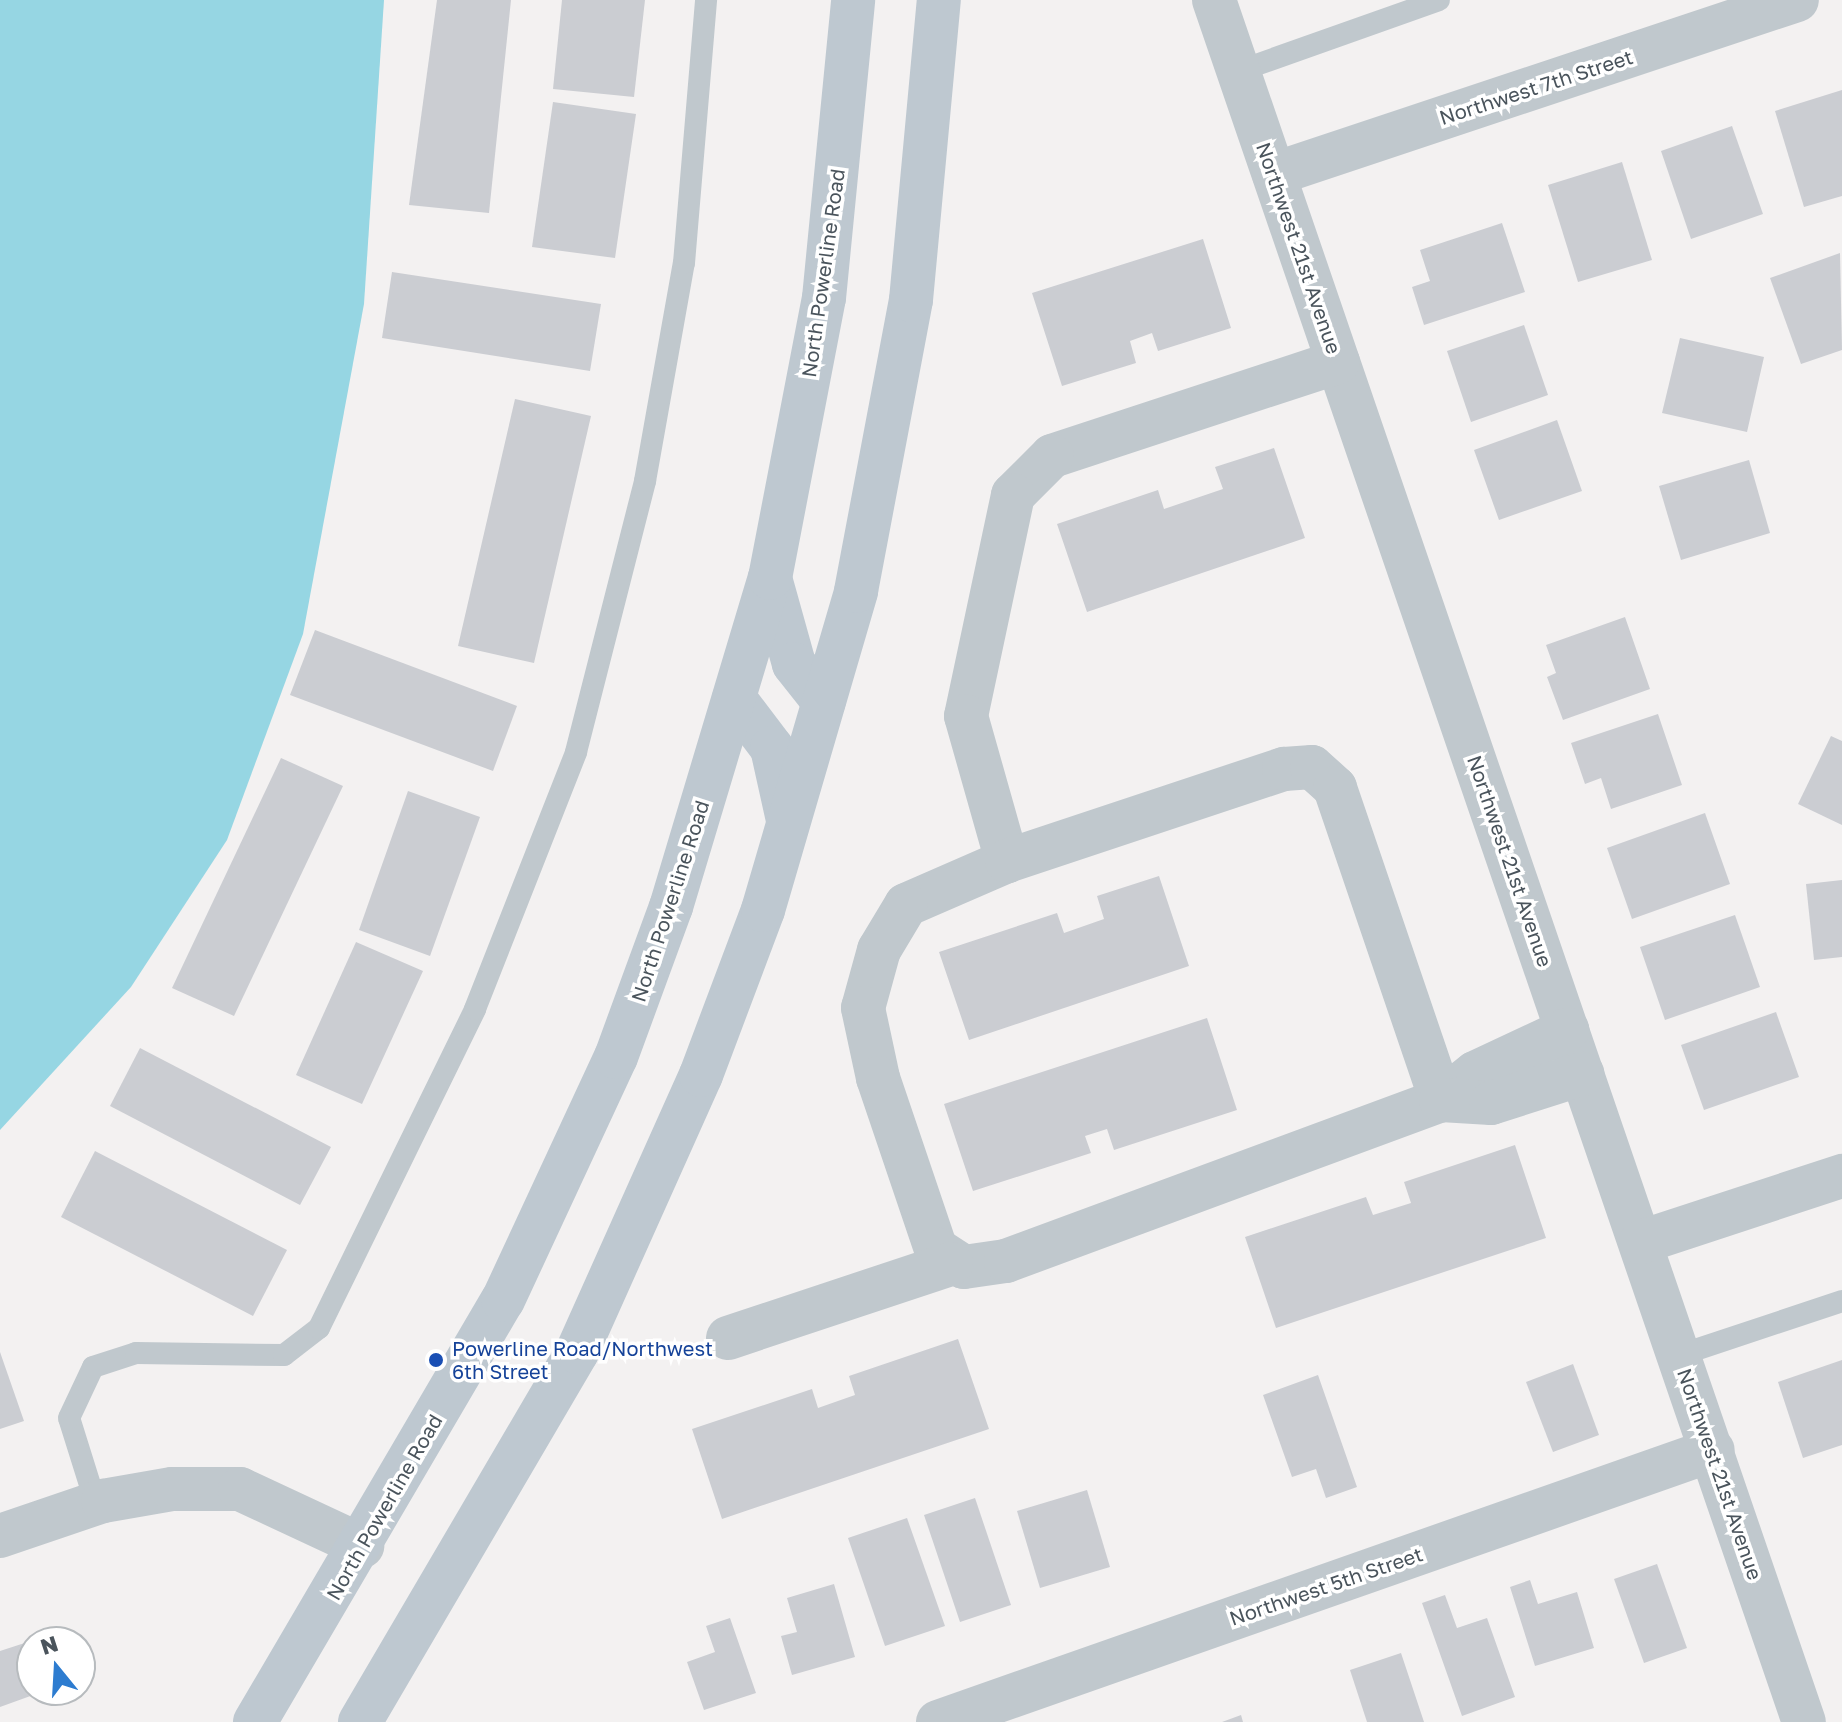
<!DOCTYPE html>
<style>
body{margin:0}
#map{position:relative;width:1842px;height:1722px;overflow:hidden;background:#f3f1f1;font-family:"Golos Text",sans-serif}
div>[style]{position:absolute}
.water>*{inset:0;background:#96d6e3}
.building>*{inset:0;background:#cbcdd2}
.service>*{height:22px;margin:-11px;padding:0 11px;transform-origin:11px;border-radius:11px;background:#c0c8cd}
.minor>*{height:44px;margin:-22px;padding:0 22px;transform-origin:22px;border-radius:22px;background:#c0c8cd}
.secondary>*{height:44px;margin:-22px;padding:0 22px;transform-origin:22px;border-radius:22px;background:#bec8d0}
.dots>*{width:22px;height:22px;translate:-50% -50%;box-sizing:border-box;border:4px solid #fff;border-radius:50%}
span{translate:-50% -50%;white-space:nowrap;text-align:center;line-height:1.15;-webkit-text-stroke:7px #fff;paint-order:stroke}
.street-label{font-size:20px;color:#4a545c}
.transit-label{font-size:20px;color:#164399}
.left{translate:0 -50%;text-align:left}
.north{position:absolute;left:16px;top:1626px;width:80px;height:80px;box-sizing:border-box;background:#fff;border:2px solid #b7bbbe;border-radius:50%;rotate:342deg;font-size:22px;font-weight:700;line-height:32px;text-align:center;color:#4a545c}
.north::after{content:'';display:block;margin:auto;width:28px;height:36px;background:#2d7cd0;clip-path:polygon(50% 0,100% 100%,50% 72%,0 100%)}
</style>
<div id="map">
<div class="water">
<div style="clip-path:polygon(0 0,384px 0,364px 304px,303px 634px,227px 840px,131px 987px,0 1130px)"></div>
</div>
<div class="building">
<div style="clip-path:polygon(437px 0,511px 0,489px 213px,409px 205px)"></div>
<div style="clip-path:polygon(562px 0,645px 0,634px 97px,553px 89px)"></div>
<div style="clip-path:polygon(1842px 90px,1842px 196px,1804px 207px,1775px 111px)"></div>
<div style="clip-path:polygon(553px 102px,636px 114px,615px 258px,532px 247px)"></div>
<div style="clip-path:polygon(1732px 126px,1763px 214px,1691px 239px,1661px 151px)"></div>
<div style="clip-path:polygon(1622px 162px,1652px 260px,1578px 282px,1548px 185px)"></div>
<div style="clip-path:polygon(1502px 223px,1525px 292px,1424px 325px,1412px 287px,1430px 281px,1420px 250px)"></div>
<div style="clip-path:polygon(1203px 239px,1231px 328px,1158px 351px,1152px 333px,1130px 341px,1136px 363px,1062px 386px,1032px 293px)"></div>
<div style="clip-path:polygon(1840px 253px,1842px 350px,1801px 364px,1770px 278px)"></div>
<div style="clip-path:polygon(392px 272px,601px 304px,590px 371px,382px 338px)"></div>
<div style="clip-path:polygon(1524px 325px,1548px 395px,1471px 422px,1447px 351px)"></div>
<div style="clip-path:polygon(1680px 338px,1764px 357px,1747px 432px,1662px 413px)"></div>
<div style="clip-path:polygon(515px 399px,591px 416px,534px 663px,458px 646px)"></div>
<div style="clip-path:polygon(1557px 420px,1582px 491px,1499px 520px,1474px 450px)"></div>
<div style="clip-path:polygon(1274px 448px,1305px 538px,1087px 612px,1057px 524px,1158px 490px,1164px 509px,1223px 489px,1215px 467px)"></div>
<div style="clip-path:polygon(1749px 460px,1770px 533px,1681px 560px,1659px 486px)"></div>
<div style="clip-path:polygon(1625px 617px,1650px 689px,1563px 720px,1547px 677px,1556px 673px,1546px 645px)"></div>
<div style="clip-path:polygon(315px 630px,517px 706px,493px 771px,290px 695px)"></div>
<div style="clip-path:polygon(1658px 714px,1682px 785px,1611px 809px,1601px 778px,1585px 784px,1571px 743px)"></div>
<div style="clip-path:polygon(1831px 736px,1842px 741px,1842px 825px,1798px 804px)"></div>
<div style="clip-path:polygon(281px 758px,343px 786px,234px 1016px,172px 988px)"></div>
<div style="clip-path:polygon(408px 791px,480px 817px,430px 956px,359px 930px)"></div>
<div style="clip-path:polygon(1705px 813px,1730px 884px,1632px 919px,1607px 848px)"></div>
<div style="clip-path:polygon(1159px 876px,1189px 966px,969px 1040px,939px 952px,1057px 913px,1064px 933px,1104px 919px,1097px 896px)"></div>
<div style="clip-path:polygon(1842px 880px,1842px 957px,1814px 960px,1806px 884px)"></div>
<div style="clip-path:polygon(1735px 915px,1760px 987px,1665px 1020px,1640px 947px)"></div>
<div style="clip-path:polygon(356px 942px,423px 971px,362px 1104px,296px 1075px)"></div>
<div style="clip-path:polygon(1776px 1012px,1799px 1077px,1704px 1110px,1681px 1045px)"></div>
<div style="clip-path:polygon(1207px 1018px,1237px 1110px,1114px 1150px,1107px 1129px,1085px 1136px,1091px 1153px,973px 1191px,944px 1104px)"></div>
<div style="clip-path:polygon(140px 1048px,331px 1147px,300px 1205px,110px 1106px)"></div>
<div style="clip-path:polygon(1515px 1145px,1546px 1238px,1276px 1328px,1245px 1237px,1366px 1197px,1373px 1215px,1411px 1203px,1404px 1182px)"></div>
<div style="clip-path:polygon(95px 1151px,287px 1250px,253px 1316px,61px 1217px)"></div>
<div style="clip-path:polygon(958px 1339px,989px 1429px,722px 1519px,692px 1429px,812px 1389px,818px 1408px,855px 1395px,849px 1376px)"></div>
<div style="clip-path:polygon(0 1352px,24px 1421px,0 1429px)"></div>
<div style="clip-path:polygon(1842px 1360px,1842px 1445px,1803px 1458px,1778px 1382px)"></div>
<div style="clip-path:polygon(1573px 1364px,1599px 1435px,1553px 1452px,1526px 1382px)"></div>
<div style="clip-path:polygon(1318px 1375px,1357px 1487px,1326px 1498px,1316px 1469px,1292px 1477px,1263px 1395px)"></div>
<div style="clip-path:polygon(1087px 1490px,1110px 1567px,1040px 1588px,1017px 1511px)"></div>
<div style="clip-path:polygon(975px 1498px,1011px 1605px,960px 1622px,924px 1515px)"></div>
<div style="clip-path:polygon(907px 1518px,945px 1626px,885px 1646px,848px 1538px)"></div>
<div style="clip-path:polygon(1657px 1564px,1687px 1648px,1644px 1663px,1614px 1579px)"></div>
<div style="clip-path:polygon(1530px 1580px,1538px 1604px,1577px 1592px,1594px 1648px,1535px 1666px,1510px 1587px)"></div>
<div style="clip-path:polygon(834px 1584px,855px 1657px,792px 1675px,781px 1636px,797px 1632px,787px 1598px)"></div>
<div style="clip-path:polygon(1445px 1595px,1457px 1628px,1487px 1618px,1515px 1697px,1462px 1716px,1422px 1603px)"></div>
<div style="clip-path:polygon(730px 1618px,756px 1693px,704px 1710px,687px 1662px,715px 1652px,706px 1626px)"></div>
<div style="clip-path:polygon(40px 1638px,32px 1642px,32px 1690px,47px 1690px,0 1707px,0 1651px)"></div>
<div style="clip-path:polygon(1401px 1653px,1424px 1722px,1367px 1722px,1350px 1670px)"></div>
<div style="clip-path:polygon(1241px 1715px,1243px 1722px,1222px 1722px)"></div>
</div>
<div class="service">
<div style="left:1239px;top:71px;width:212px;rotate:-19.5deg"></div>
<div style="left:1680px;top:1355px;width:171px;rotate:-18.4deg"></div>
<div style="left:96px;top:1504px;width:90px;rotate:-107.4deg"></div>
<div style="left:69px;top:1418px;width:56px;rotate:-64.8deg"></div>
<div style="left:93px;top:1367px;width:45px;rotate:-18deg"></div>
<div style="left:136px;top:1353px;width:148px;rotate:0.8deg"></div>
<div style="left:284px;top:1355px;width:44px;rotate:-37.6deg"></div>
<div style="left:319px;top:1328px;width:355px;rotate:-63.9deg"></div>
<div style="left:475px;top:1009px;width:276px;rotate:-68.5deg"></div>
<div style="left:576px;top:752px;width:280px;rotate:-75.7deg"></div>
<div style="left:645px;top:481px;width:221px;rotate:-79.9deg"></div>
<div style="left:684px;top:263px;width:264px;rotate:-85.2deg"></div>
</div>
<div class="minor">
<div style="left:1214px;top:0;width:1820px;rotate:71.09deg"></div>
<div style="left:1274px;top:174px;width:551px;rotate:-18.4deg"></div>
<div style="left:1338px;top:362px;width:301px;rotate:161.8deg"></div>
<div style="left:1052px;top:456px;width:55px;rotate:135deg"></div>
<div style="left:1013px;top:495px;width:226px;rotate:102deg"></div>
<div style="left:966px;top:716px;width:151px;rotate:74.2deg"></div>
<div style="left:1007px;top:861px;width:110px;rotate:156.5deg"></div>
<div style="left:906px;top:905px;width:52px;rotate:121deg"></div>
<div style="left:879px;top:950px;width:60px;rotate:105.4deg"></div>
<div style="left:863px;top:1008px;width:72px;rotate:77.9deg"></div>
<div style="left:878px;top:1078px;width:181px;rotate:71.3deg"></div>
<div style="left:936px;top:1249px;width:33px;rotate:33deg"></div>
<div style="left:964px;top:1267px;width:42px;rotate:-8.1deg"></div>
<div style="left:1006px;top:1261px;width:464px;rotate:-20.3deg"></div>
<div style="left:1441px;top:1100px;width:43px;rotate:-38.5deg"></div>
<div style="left:1475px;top:1073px;width:102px;rotate:-25.1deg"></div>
<div style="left:1007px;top:861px;width:292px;rotate:-18.4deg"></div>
<div style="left:1284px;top:769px;width:28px;rotate:-4deg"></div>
<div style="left:1312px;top:767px;width:31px;rotate:42deg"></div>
<div style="left:1335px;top:788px;width:330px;rotate:71.2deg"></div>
<div style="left:1441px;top:1100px;width:50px;rotate:3.4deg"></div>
<div style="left:1491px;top:1103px;width:96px;rotate:-17.7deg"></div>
<div style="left:1641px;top:1242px;width:212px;rotate:-18.2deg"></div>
<div style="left:728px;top:1338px;width:235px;rotate:-18.4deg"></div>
<div style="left:0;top:1536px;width:109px;rotate:-18.8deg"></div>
<div style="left:103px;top:1501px;width:70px;rotate:-9.9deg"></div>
<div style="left:172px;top:1489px;width:68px"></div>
<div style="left:240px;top:1489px;width:135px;rotate:25deg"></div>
<div style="left:938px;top:1722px;width:821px;rotate:-19.34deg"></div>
</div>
<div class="secondary">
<div style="left:770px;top:578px;width:89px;rotate:74.4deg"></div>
<div style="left:794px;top:664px;width:48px;rotate:51.7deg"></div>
<div style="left:734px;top:698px;width:63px;rotate:52.8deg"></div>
<div style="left:772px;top:748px;width:74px;rotate:77.5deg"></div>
<div style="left:255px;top:1722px;width:489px;rotate:-59.6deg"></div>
<div style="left:503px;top:1300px;width:268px;rotate:-65.1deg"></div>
<div style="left:616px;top:1057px;width:160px;rotate:-69.9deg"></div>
<div style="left:671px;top:907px;width:344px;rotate:-73.3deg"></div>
<div style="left:770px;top:578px;width:285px;rotate:-79.1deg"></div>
<div style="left:824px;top:298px;width:299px;rotate:-84.4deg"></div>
<div style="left:360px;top:1722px;width:429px;rotate:-59.6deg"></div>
<div style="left:577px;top:1352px;width:303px;rotate:-65.9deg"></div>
<div style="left:701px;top:1075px;width:176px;rotate:-69.4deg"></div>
<div style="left:763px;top:910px;width:332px;rotate:-73.7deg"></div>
<div style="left:856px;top:591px;width:296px;rotate:-79.3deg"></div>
<div style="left:911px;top:300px;width:301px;rotate:-84.7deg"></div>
</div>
<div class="dots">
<div style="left:436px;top:1360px;background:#1a4fb4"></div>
</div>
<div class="street-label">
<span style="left:1536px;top:87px;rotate:-18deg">Northwest 7th Street</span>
<span style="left:1299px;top:248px;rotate:71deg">Northwest 21st Avenue</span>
<span style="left:823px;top:273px;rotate:-82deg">North Powerline Road</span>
<span style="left:1510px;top:861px;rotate:71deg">Northwest 21st Avenue</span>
<span style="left:670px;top:901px;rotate:-72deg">North Powerline Road</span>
<span style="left:1720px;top:1474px;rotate:71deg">Northwest 21st Avenue</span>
<span style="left:384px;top:1507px;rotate:-60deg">North Powerline Road</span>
<span style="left:1326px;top:1586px;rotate:-19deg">Northwest 5th Street</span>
</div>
<div class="transit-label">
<span class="left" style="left:452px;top:1360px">Powerline Road/Northwest<br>6th Street</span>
</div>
<div class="north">N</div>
</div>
